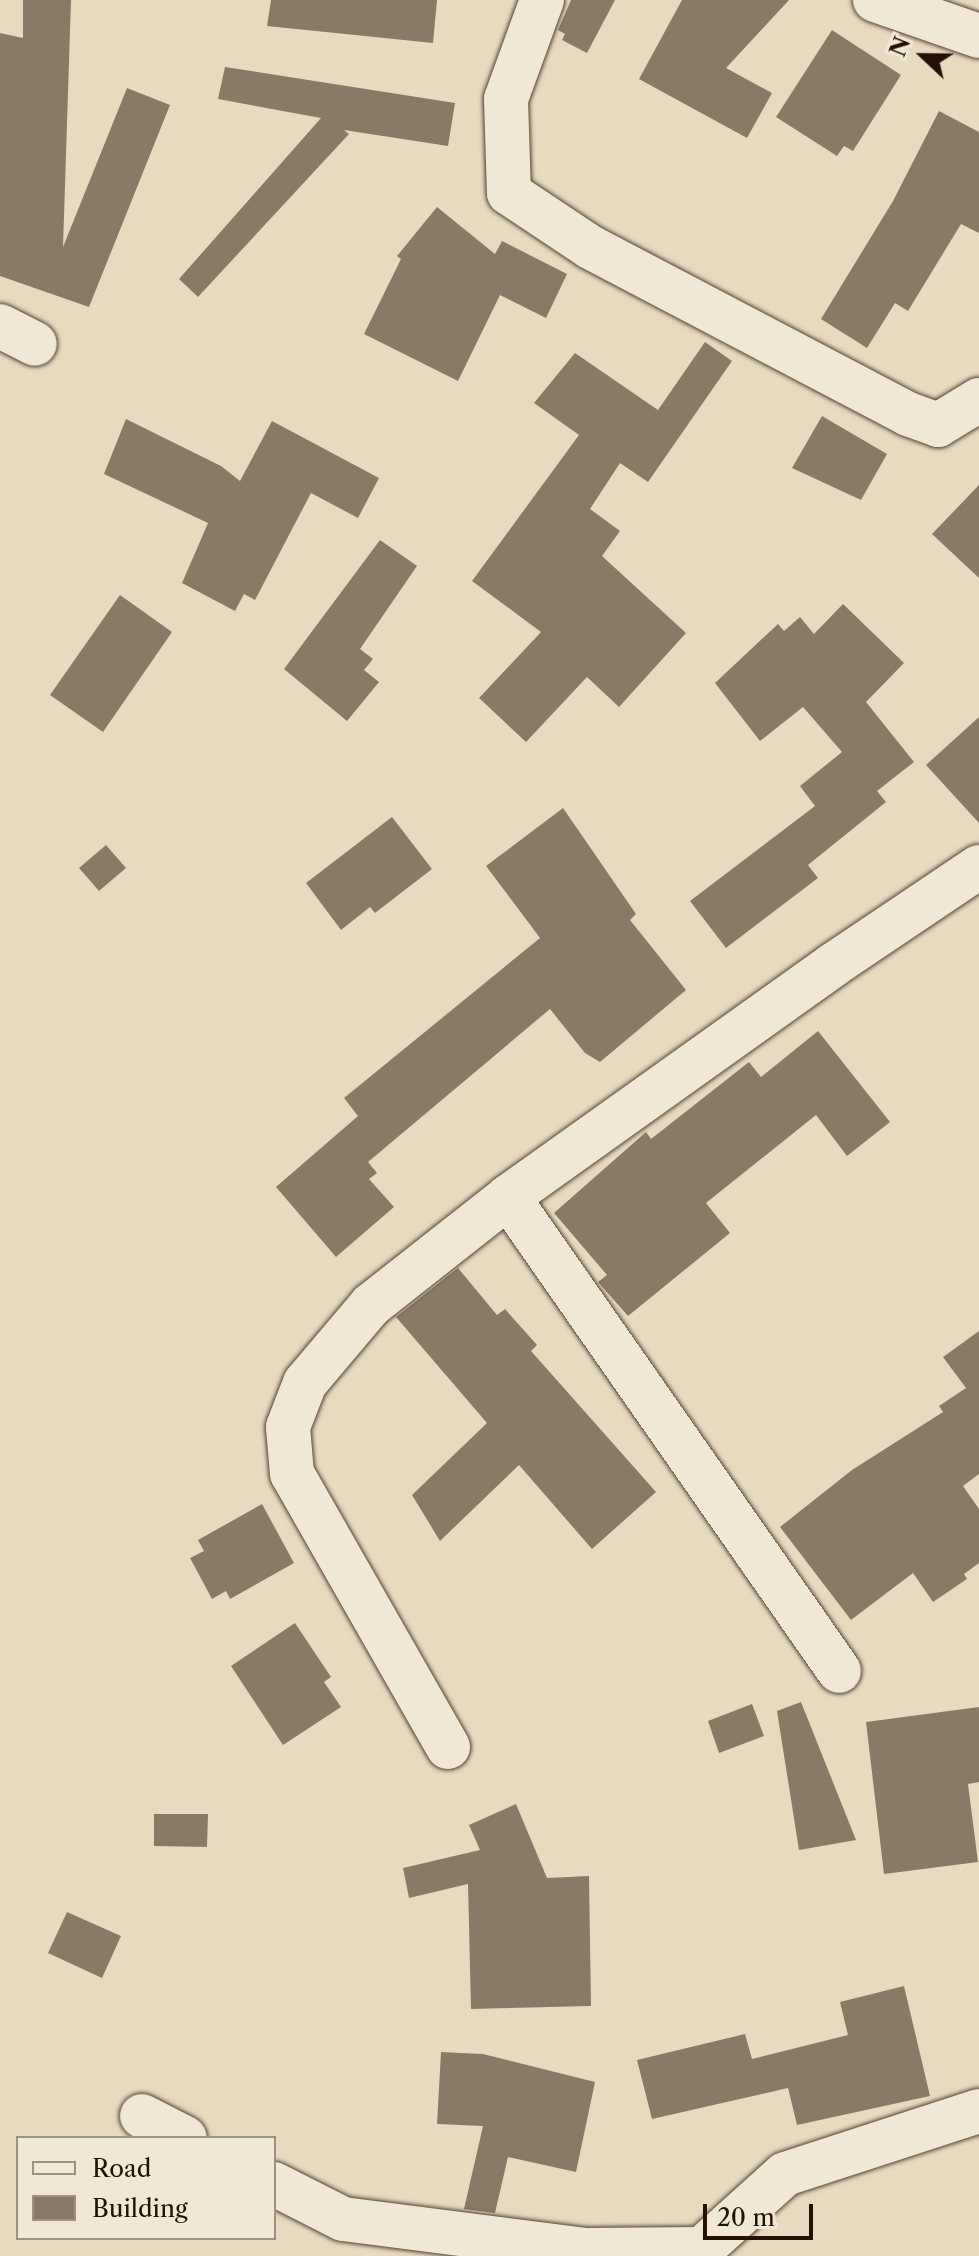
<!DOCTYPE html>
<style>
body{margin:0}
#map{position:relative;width:979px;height:2256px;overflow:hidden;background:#e8dabf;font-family:"Libre Caslon Text",serif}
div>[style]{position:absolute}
.building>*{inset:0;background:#8a7a65}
.roads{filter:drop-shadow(0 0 2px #564333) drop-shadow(0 0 2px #564333)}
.minor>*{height:44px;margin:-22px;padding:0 22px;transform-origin:22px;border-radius:22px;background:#f0e7d5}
span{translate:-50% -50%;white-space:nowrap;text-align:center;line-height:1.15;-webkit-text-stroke:8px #f0e7d5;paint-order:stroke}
.legend{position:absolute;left:16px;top:2136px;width:260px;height:104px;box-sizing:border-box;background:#f0e7d5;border:2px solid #9f9181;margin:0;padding:10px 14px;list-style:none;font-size:24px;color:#251104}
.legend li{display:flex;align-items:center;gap:16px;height:40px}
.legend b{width:40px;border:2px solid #9f9181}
.north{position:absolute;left:883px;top:16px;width:80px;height:80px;-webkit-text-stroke:6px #f0e7d5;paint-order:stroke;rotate:292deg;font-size:22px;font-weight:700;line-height:32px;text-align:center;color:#251104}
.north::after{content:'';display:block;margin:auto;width:28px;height:36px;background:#251104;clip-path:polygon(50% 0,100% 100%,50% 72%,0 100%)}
.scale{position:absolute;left:703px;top:2204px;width:110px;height:36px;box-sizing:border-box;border:4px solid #251104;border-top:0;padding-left:10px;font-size:24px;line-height:28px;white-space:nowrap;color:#251104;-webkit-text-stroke:6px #f0e7d5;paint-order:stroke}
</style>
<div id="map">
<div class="building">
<div style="clip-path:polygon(23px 0,71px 0,63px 247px,127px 88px,170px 105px,89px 307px,0 276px,0 33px,23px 38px)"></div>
<div style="clip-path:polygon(271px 0,437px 0,433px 43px,267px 26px)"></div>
<div style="clip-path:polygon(571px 0,615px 0,587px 53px,562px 40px,565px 34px,558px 30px)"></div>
<div style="clip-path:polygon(682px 0,789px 0,726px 68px,772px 93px,747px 138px,639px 79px)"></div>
<div style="clip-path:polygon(832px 30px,901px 75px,853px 151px,844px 146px,837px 156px,776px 117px)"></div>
<div style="clip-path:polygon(225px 67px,455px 103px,448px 146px,344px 130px,349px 134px,198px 297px,179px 279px,321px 118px,218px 99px)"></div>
<div style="clip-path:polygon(939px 111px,979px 132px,979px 233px,961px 224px,908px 311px,895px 303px,867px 348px,821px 319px,893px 201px)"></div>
<div style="clip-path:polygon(437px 207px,495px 254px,502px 241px,567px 274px,546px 318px,500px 295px,458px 381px,364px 334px,401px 259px,397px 256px)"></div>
<div style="clip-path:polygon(705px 342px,732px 361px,648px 482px,620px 463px,590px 509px,620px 531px,602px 556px,686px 633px,619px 707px,587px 677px,526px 742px,479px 698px,541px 632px,472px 581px,579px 435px,534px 403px,575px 353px,658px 410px)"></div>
<div style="clip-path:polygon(822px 416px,887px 454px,861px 500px,792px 468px)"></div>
<div style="clip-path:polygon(126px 419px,221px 466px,240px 481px,272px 421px,379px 478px,358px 518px,311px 493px,255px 600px,244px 594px,235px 611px,182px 583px,208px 523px,104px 474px)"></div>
<div style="clip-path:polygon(979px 485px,979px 578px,932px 534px)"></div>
<div style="clip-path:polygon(380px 540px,417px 566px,360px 649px,373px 659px,364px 670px,379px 682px,347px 721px,284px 669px)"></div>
<div style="clip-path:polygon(120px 595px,172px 632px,103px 732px,50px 695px)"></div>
<div style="clip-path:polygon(843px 604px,904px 663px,866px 702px,914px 762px,877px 791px,886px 802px,808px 865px,818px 878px,726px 948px,690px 901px,815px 806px,800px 786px,842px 752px,803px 707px,760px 741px,715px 683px,778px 624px,784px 631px,800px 617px,814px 634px)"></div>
<div style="clip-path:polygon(979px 717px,979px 823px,926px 765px)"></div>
<div style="clip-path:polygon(563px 808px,636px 914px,630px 920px,686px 990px,600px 1062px,585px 1053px,550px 1009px,368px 1162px,377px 1173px,369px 1179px,394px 1207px,336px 1257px,276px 1187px,358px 1116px,344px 1098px,540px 938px,486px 866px)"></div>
<div style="clip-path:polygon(392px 817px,432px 869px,375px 913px,370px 907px,341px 930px,306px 883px)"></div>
<div style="clip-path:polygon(106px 845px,126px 868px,99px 891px,79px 868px)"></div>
<div style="clip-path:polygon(818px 1031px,890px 1122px,847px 1156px,816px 1115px,706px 1203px,730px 1233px,628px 1316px,598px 1282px,607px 1275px,554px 1213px,646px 1132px,651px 1139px,749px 1062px,761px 1077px)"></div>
<div style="clip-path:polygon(458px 1268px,497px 1315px,505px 1309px,537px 1345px,531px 1351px,656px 1492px,592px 1549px,519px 1465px,440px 1541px,412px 1495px,487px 1423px,396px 1317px)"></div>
<div style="clip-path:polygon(979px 1331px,979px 1474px,963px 1486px,979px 1509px,979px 1563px,964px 1574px,967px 1579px,933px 1602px,913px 1573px,851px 1620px,780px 1527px,852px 1470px,943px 1412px,939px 1406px,966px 1388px,943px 1357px)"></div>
<div style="clip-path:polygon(262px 1504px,294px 1563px,230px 1599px,226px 1591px,212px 1599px,190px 1558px,204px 1551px,198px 1540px)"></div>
<div style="clip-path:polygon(295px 1623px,331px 1677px,324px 1682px,341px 1707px,283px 1745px,231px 1666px)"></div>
<div style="clip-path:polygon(801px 1702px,856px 1840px,799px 1850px,777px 1711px)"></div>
<div style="clip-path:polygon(752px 1704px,764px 1736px,719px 1753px,708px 1721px)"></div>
<div style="clip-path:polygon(979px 1707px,979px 1782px,968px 1784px,978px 1862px,884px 1874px,866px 1722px)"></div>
<div style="clip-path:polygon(516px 1804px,547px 1878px,589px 1876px,591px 2006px,471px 2009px,468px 1884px,409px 1898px,403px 1868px,480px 1850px,469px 1825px)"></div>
<div style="clip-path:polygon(154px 1814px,208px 1814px,207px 1847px,154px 1846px)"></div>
<div style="clip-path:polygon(67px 1912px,121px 1936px,102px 1978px,48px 1953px)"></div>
<div style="clip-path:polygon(904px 1986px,930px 2096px,797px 2125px,788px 2088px,652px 2119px,637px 2060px,745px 2034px,752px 2059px,848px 2035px,840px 2002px)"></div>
<div style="clip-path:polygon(441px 2052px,483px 2054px,595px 2082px,576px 2172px,508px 2157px,495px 2213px,464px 2209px,483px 2126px,437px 2124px)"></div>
</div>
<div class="roads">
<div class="minor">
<div style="left:542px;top:0;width:105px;rotate:110deg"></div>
<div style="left:506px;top:99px;width:94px;rotate:88.2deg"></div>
<div style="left:509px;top:193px;width:97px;rotate:33.7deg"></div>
<div style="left:590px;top:247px;width:359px;rotate:27.7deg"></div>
<div style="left:908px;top:414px;width:32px;rotate:20deg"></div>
<div style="left:938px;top:425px;width:48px;rotate:-31.4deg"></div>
<div style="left:875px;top:0;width:110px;rotate:19.1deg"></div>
<div style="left:0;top:326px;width:39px;rotate:27deg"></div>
<div style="left:508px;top:1197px;width:578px;rotate:55.07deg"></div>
<div style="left:448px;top:1747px;width:314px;rotate:-119.7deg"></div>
<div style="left:292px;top:1474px;width:47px;rotate:-94.9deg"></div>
<div style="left:288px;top:1427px;width:47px;rotate:-68.9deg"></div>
<div style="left:305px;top:1383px;width:102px;rotate:-49.8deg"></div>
<div style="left:371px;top:1305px;width:174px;rotate:-38.2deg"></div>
<div style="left:508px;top:1197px;width:399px;rotate:-35.5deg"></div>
<div style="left:833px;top:965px;width:176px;rotate:-33.9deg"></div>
<div style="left:142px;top:2116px;width:48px;rotate:27.1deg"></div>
<div style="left:274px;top:2184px;width:77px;rotate:26.9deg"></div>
<div style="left:343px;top:2219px;width:245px;rotate:7.3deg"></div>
<div style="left:586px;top:2250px;width:113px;rotate:-0.5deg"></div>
<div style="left:694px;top:2256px;width:122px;rotate:-42deg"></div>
<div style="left:785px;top:2174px;width:204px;rotate:-18deg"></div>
</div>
</div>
<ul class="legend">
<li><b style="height:10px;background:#f0e7d5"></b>Road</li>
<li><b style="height:22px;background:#8a7a65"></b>Building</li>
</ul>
<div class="north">N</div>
<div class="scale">20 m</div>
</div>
